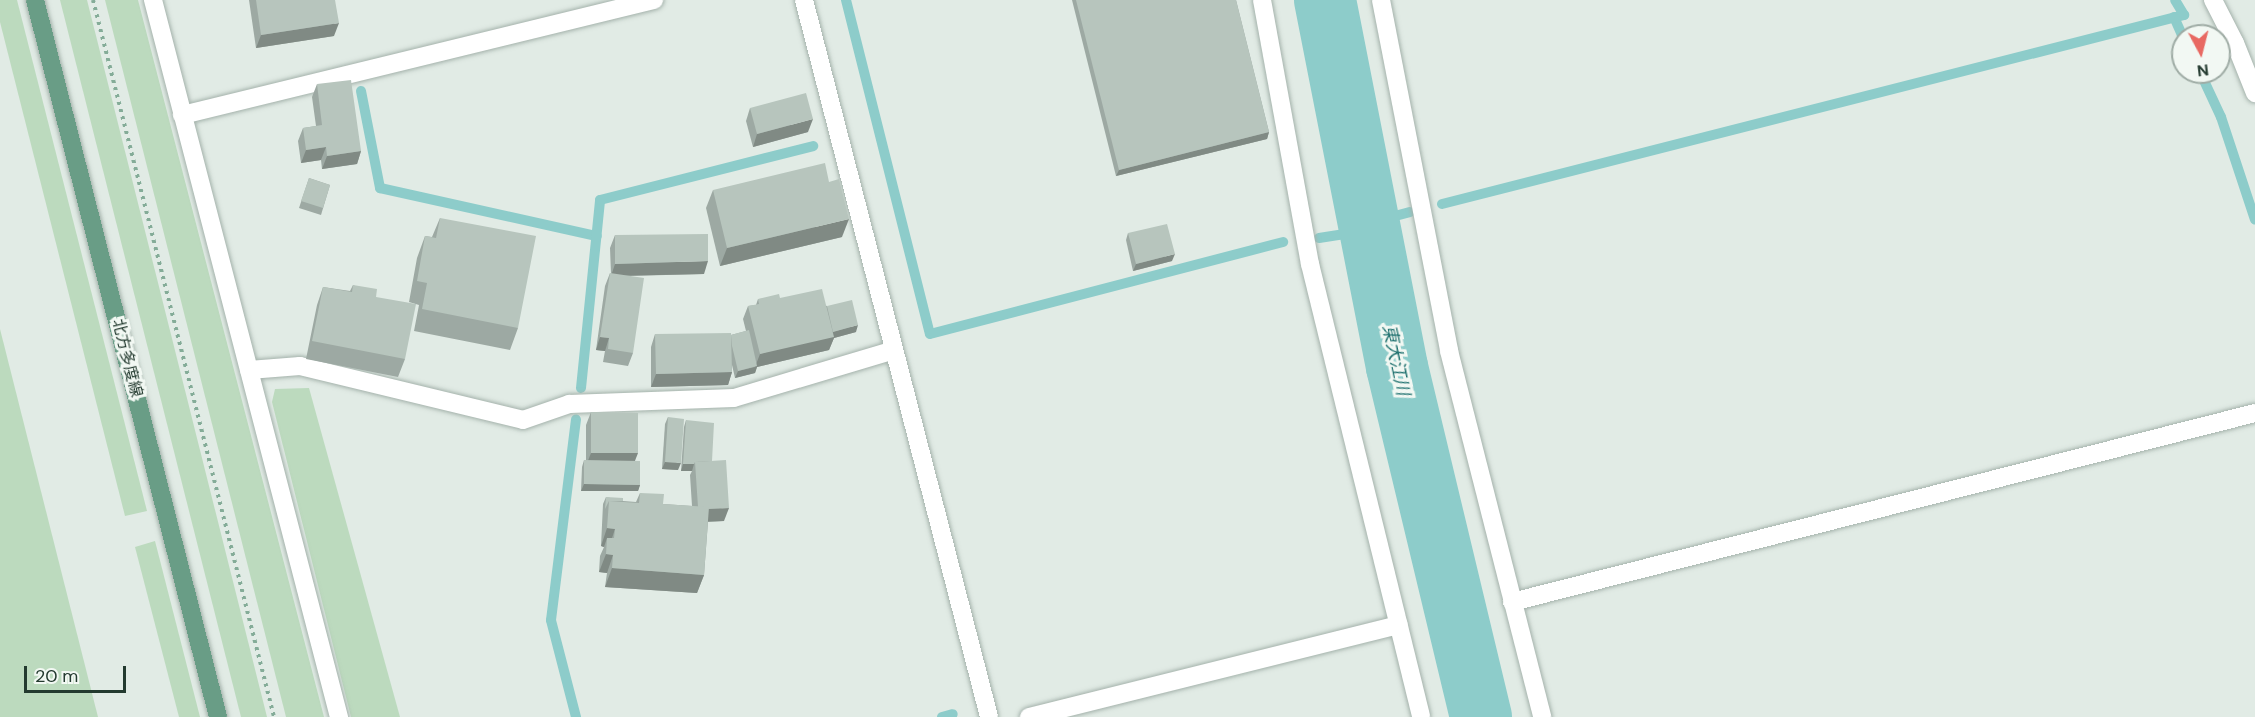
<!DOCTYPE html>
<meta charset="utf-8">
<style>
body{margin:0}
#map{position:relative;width:2255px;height:717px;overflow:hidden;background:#e1ebe5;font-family:"DM Sans","Noto Sans JP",sans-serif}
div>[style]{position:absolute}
.green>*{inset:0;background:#bcdabe}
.stream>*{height:10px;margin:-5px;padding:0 5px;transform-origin:5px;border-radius:5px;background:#8dccca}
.river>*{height:62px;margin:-31px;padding:0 31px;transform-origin:31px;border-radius:31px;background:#8dccca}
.path>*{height:4px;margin-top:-2px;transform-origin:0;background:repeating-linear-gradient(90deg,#84ac98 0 3px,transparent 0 7.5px)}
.roads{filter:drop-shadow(0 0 2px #a4b2ab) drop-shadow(0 0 2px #a4b2ab)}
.street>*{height:18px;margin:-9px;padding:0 9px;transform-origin:9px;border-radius:9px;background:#fff}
.secondary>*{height:18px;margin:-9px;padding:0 9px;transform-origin:9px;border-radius:9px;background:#fff}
.primary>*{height:18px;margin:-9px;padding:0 9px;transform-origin:9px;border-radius:9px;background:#699d86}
.wall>*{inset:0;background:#9da9a3}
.shaded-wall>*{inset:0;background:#808a84}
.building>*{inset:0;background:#b7c5bd}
span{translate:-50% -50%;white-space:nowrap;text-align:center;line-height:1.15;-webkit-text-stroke:6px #f2f8f3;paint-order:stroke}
.street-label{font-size:16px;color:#233a2f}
.water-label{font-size:18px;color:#217270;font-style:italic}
.north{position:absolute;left:2171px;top:24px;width:60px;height:60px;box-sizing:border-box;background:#f2f8f3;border:2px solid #9faca5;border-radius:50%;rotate:173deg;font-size:16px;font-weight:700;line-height:24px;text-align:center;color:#233a2f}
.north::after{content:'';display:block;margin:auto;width:21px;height:27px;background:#e86962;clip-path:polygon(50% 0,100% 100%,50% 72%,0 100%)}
.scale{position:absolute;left:24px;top:666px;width:102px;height:27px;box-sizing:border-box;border:3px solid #233a2f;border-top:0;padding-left:8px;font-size:18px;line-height:21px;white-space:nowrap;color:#233a2f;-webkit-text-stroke:4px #f2f8f3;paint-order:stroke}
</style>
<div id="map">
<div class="green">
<div style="clip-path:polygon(0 0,17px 0,147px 511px,125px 516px,0 22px)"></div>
<div style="clip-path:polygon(60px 0,87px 0,267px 717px,241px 717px)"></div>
<div style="clip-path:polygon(105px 0,138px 0,324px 717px,286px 717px)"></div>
<div style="clip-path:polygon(0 329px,98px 717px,0 717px)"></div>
<div style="clip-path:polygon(309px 388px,400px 717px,351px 717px,272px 402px,275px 389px)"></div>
<div style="clip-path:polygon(155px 541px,200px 717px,179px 717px,135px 547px)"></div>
</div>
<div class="stream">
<div style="left:846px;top:0;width:344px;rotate:75.9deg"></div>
<div style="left:930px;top:334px;width:365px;rotate:-14.6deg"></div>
<div style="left:2174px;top:17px;width:22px;rotate:66deg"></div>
<div style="left:2200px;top:72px;width:50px;rotate:65deg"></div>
<div style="left:2221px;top:117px;width:108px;rotate:71.7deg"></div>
<div style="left:361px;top:91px;width:99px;rotate:78.9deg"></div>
<div style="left:380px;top:188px;width:222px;rotate:12.5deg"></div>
<div style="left:1442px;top:204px;width:766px;rotate:-14.29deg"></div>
<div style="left:2184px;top:15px;width:17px;rotate:-121deg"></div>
<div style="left:1369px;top:223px;width:42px;rotate:-15deg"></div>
<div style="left:1319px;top:238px;width:52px;rotate:-8.9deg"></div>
<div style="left:581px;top:388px;width:189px;rotate:-84.2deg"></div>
<div style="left:600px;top:200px;width:220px;rotate:-14.2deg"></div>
<div style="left:576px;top:717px;width:100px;rotate:-104.5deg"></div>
<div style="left:551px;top:620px;width:202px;rotate:-82.9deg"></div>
<div style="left:942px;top:717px;width:11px;rotate:-15deg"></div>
</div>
<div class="river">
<div style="left:1325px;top:0;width:374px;rotate:78.9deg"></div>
<div style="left:1397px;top:367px;width:360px;rotate:76.5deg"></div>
</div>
<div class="path">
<div style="left:93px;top:0;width:739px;rotate:75.83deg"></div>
</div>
<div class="roads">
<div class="street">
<div style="left:153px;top:0;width:741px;rotate:75.46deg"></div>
<div style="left:804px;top:0;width:740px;rotate:75.53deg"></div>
<div style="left:1262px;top:0;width:268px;rotate:79.7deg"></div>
<div style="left:1310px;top:264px;width:466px;rotate:76.2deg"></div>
<div style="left:1381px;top:0;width:358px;rotate:79deg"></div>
<div style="left:1449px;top:351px;width:378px;rotate:75.7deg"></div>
<div style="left:182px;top:115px;width:486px;rotate:-13.7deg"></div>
<div style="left:249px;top:370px;width:51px;rotate:-4.5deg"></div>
<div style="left:300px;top:366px;width:229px;rotate:13.6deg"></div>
<div style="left:523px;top:420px;width:49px;rotate:-19.2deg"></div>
<div style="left:569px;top:404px;width:165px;rotate:-2.1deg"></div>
<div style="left:734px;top:398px;width:167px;rotate:-16.7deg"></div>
<div style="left:1512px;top:602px;width:767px;rotate:-14.27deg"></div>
<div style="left:1029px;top:717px;width:381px;rotate:-14deg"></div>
</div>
<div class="secondary">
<div style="left:2213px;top:0;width:48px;rotate:62.9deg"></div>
<div style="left:2235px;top:43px;width:54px;rotate:68.2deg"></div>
</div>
<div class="primary">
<div style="left:35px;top:0;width:740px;rotate:75.68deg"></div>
</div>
</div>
<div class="wall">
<div style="clip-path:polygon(249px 0,335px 0,334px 36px,256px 48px)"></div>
<div style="clip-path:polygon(1072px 0,1236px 0,1269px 132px,1267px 139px,1116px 176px)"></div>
<div style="clip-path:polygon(317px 84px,361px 151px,357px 164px,322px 169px,321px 160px,301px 163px,298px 141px,303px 128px,316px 126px,312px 97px)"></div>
<div style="clip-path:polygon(750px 108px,808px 132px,753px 147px,746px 121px)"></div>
<div style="clip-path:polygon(309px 178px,330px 185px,321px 215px,299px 208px)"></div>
<div style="clip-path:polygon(713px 190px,842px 237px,720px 266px,706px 208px)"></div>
<div style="clip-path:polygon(440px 218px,518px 328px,510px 350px,414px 331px,419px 305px,409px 302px,417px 258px,425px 236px,432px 237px)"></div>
<div style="clip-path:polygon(1128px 233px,1172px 261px,1133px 271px,1126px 240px)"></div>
<div style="clip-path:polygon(615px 235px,704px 274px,628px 276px,633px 353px,628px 366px,603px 362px,605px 351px,596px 350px,605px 286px,610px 273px,611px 274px,610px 248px)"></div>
<div style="clip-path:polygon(353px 285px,376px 297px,405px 359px,398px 377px,306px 359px,317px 305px,323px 287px,350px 291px)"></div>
<div style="clip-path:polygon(780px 298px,827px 306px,856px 332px,834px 338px,829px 350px,757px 367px,755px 373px,735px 378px,732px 365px,732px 372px,728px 385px,651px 387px,651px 347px,655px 334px,731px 335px,746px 331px,743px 319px,748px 306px,756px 305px,758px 299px)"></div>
<div style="clip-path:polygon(591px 412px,635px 461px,640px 485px,638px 491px,581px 491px,582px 467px,584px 460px,586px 460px,586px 425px)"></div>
<div style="clip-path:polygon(668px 417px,678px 470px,662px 469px,665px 424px)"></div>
<div style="clip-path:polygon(686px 420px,712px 461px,724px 521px,708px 522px,704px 575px,697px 593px,605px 587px,607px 573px,599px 572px,600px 556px,604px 547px,601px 546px,603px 504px,606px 497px,623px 501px,636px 502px,640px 493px,663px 504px,692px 506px,690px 475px,692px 471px,681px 471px,684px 427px)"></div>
</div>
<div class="shaded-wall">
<div style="clip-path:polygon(339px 23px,334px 36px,256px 48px,261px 35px)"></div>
<div style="clip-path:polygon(813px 119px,808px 132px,753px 147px,757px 134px)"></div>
<div style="clip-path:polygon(1269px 132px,1267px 139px,1116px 176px,1119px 170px)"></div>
<div style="clip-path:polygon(326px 147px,321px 160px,301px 163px,306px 150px)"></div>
<div style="clip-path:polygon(361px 151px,357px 164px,322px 169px,327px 156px)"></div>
<div style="clip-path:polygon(849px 219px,842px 237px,720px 266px,727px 248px)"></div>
<div style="clip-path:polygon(1175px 254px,1172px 261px,1133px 271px,1136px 264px)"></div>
<div style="clip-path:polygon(708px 261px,704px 274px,611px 276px,615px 264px)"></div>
<div style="clip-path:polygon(858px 325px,856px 332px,834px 338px,829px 350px,757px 367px,755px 373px,735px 378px,738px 371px,755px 367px,760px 354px,832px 332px)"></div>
<div style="clip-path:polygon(600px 337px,609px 338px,605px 351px,596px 350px)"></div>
<div style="clip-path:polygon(732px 372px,728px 385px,651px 387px,656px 374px)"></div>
<div style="clip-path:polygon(591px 453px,638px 453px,633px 466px,586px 466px)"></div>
<div style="clip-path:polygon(665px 462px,681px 463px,678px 470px,662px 469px)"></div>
<div style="clip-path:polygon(683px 464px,694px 464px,692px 471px,681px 471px)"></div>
<div style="clip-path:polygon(584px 484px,640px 485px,638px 491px,581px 491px)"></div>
<div style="clip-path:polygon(729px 508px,724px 521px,693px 522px,698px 509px)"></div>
<div style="clip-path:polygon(607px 528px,615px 529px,609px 547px,607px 538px,604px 547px,601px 546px)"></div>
<div style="clip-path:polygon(606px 554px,613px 555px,607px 573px,599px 572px)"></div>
<div style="clip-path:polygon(612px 568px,704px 575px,697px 593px,605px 587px)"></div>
</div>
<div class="building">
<div style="clip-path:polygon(256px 0,335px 0,339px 23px,261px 35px)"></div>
<div style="clip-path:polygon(1076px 0,1236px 0,1269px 132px,1119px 170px)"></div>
<div style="clip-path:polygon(351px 80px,361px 151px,327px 156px,326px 147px,306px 150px,303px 128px,322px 125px,317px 84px)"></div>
<div style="clip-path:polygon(806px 93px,813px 119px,757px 134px,750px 108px)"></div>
<div style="clip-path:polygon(825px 163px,829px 182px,839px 179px,849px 219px,727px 248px,713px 190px)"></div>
<div style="clip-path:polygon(309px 178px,330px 185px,323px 208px,301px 201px)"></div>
<div style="clip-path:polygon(440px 218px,536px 236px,518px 328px,422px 309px,427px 283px,417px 281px,425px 236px,436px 238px)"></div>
<div style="clip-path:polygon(1167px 224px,1175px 254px,1136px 264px,1128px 233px)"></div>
<div style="clip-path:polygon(708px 234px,708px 261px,615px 264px,615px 235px)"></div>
<div style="clip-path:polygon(610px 273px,644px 278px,633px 353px,608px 349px,609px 338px,600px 337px)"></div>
<div style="clip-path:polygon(353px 285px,377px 289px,376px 297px,416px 304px,405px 359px,312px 341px,323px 287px,352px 292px)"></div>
<div style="clip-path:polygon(822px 289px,834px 337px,760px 354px,748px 306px,759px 304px,758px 299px,779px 294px,780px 298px)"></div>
<div style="clip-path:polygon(852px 300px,858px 325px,833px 332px,827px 306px)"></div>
<div style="clip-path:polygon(749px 330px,757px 366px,738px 371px,732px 346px,731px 335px)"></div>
<div style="clip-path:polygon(731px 333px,732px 372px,656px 374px,655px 334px)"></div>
<div style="clip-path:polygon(591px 412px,638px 413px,638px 453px,591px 453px)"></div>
<div style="clip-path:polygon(668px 417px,684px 419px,681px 463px,665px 462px)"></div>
<div style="clip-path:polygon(686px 420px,714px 423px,712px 461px,695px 462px,694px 464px,683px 464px)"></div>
<div style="clip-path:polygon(584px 460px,640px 461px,640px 485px,584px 484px)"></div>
<div style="clip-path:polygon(726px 460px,729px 508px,708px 509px,709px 507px,698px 507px,695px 462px)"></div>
<div style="clip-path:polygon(640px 493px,664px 494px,663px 504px,709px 507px,704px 575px,612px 568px,613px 555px,606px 554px,607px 538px,614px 538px,615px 529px,607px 528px,609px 501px,639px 503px)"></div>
<div style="clip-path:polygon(606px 497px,623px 498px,623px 501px,609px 501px,605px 509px)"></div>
</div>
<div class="street-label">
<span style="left:127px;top:358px;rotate:76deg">北方多度線</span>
</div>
<div class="water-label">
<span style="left:1396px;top:360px;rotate:78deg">東大江川</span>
</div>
<div class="north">N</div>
<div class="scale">20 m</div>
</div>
